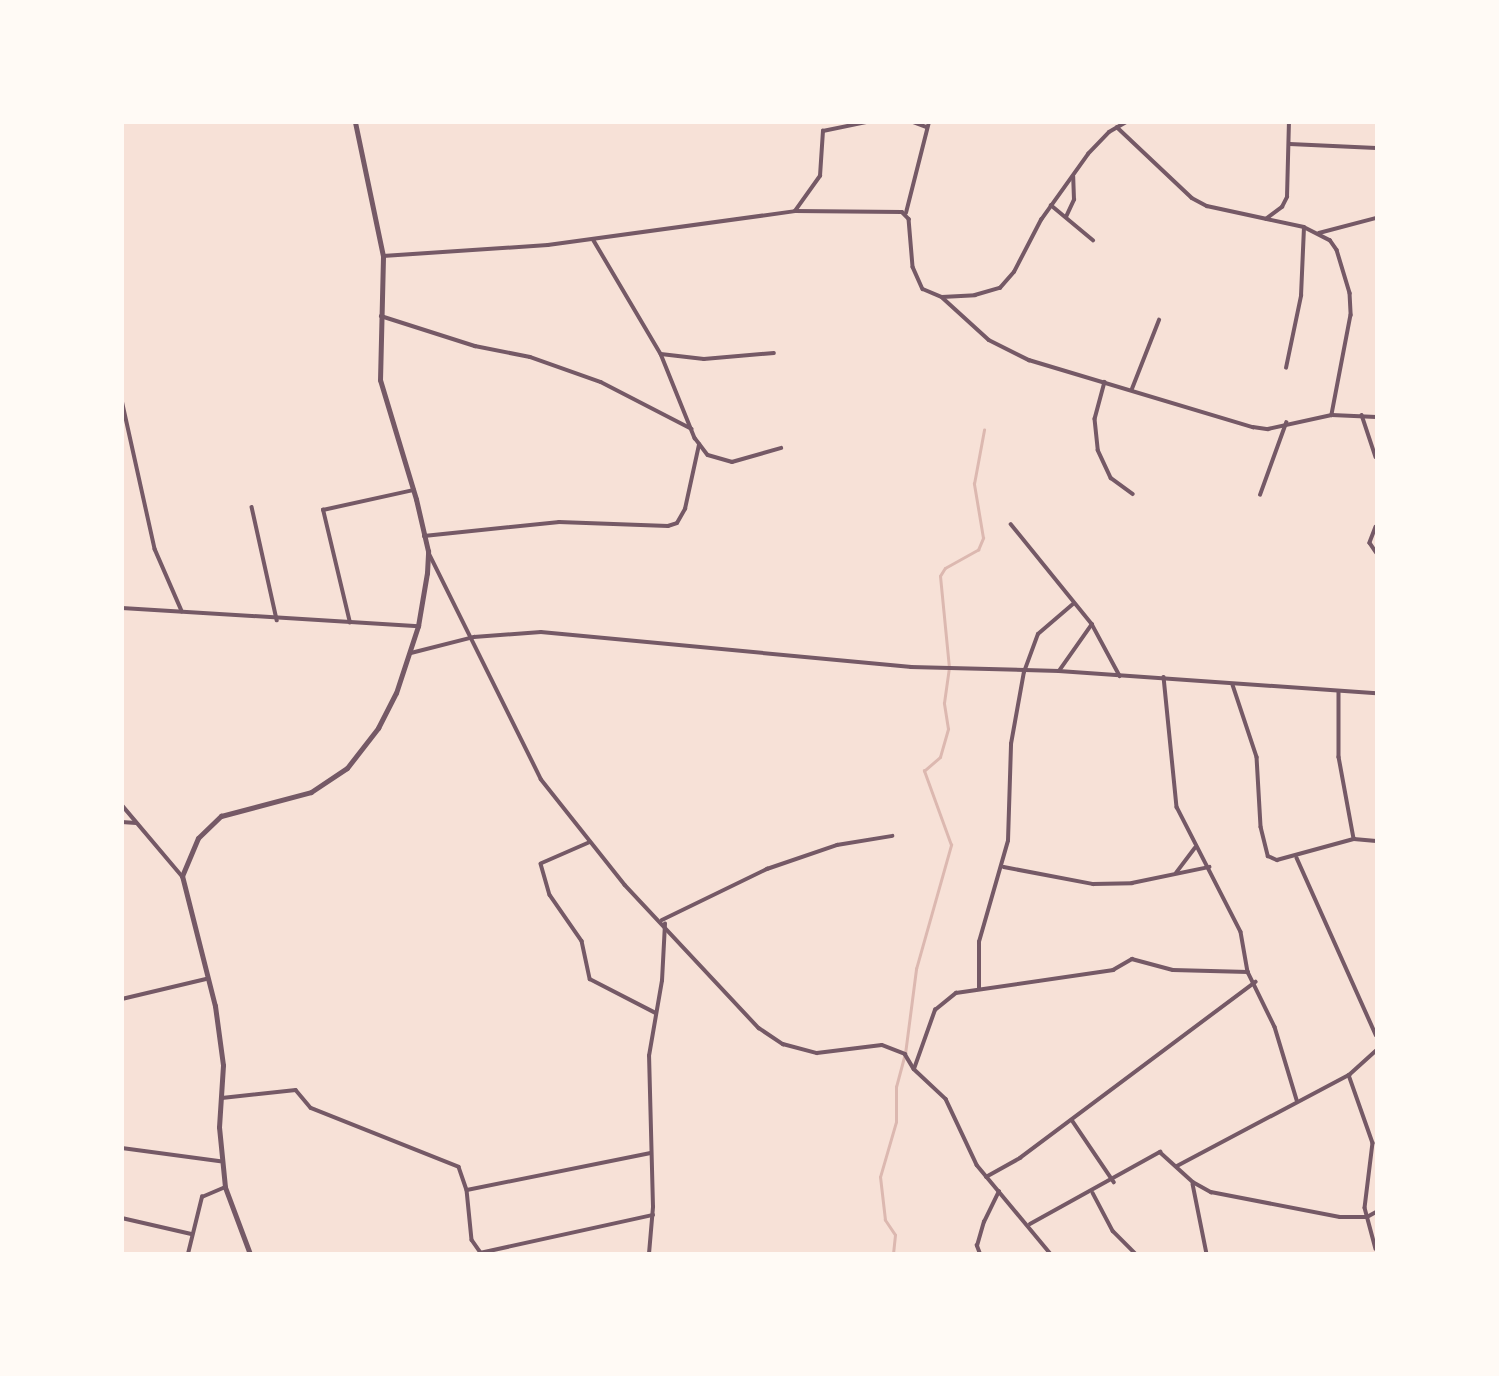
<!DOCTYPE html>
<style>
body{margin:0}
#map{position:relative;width:1499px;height:1376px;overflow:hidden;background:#f7e1d7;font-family:"IBM Plex Sans",sans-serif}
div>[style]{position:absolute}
.stream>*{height:2.5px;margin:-1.25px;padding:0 1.25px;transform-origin:1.25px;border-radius:1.25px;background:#dcb8b0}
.minor>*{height:3.5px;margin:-1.75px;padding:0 1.75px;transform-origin:1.75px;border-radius:1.75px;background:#755966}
.tertiary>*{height:5px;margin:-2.5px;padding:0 2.5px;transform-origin:2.5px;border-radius:2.5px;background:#755966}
span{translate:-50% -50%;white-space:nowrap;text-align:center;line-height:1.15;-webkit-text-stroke:5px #fffaf5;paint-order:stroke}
.frame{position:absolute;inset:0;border:124px solid #fffaf5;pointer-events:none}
</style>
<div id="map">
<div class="stream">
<div style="left:893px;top:1254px;width:19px;rotate:-84deg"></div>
<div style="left:895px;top:1235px;width:18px;rotate:-124deg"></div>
<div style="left:885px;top:1220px;width:43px;rotate:-96.6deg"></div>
<div style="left:880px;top:1177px;width:57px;rotate:-73.8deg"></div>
<div style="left:896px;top:1122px;width:35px;rotate:-90deg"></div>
<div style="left:896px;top:1087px;width:34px;rotate:-75deg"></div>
<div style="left:905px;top:1054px;width:86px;rotate:-82.6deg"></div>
<div style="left:916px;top:969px;width:129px;rotate:-74.2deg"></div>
<div style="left:951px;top:845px;width:79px;rotate:-110deg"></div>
<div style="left:924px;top:771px;width:21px;rotate:-41deg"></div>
<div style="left:940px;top:757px;width:29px;rotate:-74deg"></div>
<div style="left:948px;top:729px;width:26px;rotate:-99deg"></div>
<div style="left:944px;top:703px;width:35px;rotate:-82deg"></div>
<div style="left:949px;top:668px;width:92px;rotate:-95.6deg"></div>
<div style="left:940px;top:576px;width:9px;rotate:-58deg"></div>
<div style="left:945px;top:568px;width:38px;rotate:-29deg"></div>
<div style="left:978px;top:550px;width:13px;rotate:-67deg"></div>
<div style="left:983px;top:538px;width:55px;rotate:-99.5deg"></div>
<div style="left:974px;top:484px;width:55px;rotate:-79.5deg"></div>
</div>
<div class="minor">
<div style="left:913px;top:122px;width:15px;rotate:20deg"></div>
<div style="left:1117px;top:127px;width:103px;rotate:43.4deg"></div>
<div style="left:1192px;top:198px;width:17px;rotate:28deg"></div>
<div style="left:1207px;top:206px;width:99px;rotate:12.2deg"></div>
<div style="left:1304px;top:227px;width:29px;rotate:27deg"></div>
<div style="left:1330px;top:240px;width:12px;rotate:55deg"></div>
<div style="left:1337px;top:250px;width:45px;rotate:73.2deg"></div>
<div style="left:1350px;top:293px;width:22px;rotate:87deg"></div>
<div style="left:1351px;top:315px;width:102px;rotate:100.8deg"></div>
<div style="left:1290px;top:144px;width:86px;rotate:2.7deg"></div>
<div style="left:1051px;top:205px;width:55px;rotate:39.8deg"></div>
<div style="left:795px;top:211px;width:43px;rotate:-54.5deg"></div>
<div style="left:820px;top:176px;width:45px;rotate:-86.2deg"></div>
<div style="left:823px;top:131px;width:45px;rotate:-11.6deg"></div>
<div style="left:906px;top:213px;width:94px;rotate:-75.8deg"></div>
<div style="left:1066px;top:217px;width:19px;rotate:-65deg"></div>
<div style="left:1074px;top:200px;width:23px;rotate:-92deg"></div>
<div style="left:1266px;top:219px;width:20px;rotate:-37deg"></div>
<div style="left:1282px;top:207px;width:11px;rotate:-63deg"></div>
<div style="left:1287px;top:197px;width:75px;rotate:-88.5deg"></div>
<div style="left:1319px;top:233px;width:59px;rotate:-14.7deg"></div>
<div style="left:593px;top:239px;width:134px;rotate:59.4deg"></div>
<div style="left:661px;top:354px;width:43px;rotate:6.6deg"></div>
<div style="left:704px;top:359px;width:70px;rotate:-4.9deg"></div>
<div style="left:383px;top:256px;width:165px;rotate:-3.8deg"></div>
<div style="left:548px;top:245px;width:249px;rotate:-7.8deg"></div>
<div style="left:795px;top:211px;width:107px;rotate:0.5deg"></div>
<div style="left:902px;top:212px;width:10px;rotate:45deg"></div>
<div style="left:909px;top:219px;width:48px;rotate:85.2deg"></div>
<div style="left:913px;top:267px;width:24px;rotate:66deg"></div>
<div style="left:923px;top:289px;width:21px;rotate:23deg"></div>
<div style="left:942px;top:297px;width:33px;rotate:-3deg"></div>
<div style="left:975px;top:295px;width:26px;rotate:-16deg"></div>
<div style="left:1000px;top:288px;width:21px;rotate:-49deg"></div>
<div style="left:1014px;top:272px;width:59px;rotate:-62.6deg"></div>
<div style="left:1041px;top:220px;width:81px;rotate:-54.5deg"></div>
<div style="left:1088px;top:154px;width:30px;rotate:-46deg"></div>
<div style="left:1109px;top:132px;width:20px;rotate:-30deg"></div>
<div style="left:943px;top:298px;width:62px;rotate:42.4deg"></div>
<div style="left:989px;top:340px;width:45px;rotate:26.6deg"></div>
<div style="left:1029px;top:360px;width:234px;rotate:16.7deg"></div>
<div style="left:1253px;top:427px;width:15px;rotate:8deg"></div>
<div style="left:1268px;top:429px;width:66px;rotate:-12.3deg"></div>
<div style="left:1332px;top:415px;width:44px;rotate:2.6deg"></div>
<div style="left:381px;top:316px;width:99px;rotate:17.7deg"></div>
<div style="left:475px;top:346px;width:56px;rotate:11.3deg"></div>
<div style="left:530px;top:357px;width:75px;rotate:19.4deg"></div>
<div style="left:601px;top:382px;width:102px;rotate:27.3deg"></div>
<div style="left:661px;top:354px;width:91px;rotate:68deg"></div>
<div style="left:695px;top:438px;width:21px;rotate:53deg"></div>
<div style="left:708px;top:455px;width:25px;rotate:16deg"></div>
<div style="left:732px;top:462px;width:51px;rotate:-15.9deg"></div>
<div style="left:1286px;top:368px;width:74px;rotate:-78.2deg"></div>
<div style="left:1301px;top:296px;width:68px;rotate:-87.5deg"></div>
<div style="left:1105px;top:382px;width:38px;rotate:105deg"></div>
<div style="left:1095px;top:419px;width:31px;rotate:84deg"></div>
<div style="left:1098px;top:450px;width:31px;rotate:65deg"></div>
<div style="left:1111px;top:478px;width:27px;rotate:36deg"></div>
<div style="left:1132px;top:389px;width:74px;rotate:-68.6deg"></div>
<div style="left:122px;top:400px;width:153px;rotate:77.5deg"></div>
<div style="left:155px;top:549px;width:68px;rotate:66.5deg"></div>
<div style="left:1362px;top:415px;width:44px;rotate:71.6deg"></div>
<div style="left:1260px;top:495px;width:77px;rotate:-70.1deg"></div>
<div style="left:252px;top:507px;width:116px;rotate:77.5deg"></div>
<div style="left:1011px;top:524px;width:129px;rotate:51deg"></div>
<div style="left:1092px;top:624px;width:59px;rotate:61.7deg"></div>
<div style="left:1376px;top:527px;width:17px;rotate:111deg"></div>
<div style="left:1370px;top:543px;width:11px;rotate:56deg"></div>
<div style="left:424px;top:536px;width:136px;rotate:-5.9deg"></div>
<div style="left:559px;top:522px;width:109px;rotate:2.1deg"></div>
<div style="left:668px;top:526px;width:9px;rotate:-18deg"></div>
<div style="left:677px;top:523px;width:16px;rotate:-60deg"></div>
<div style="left:685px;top:509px;width:66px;rotate:-77.7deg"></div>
<div style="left:429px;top:553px;width:252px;rotate:63.6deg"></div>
<div style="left:541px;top:779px;width:135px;rotate:51.6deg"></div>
<div style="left:625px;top:885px;width:196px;rotate:46.9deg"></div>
<div style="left:759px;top:1028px;width:29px;rotate:34deg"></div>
<div style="left:783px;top:1044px;width:35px;rotate:15deg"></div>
<div style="left:817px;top:1053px;width:65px;rotate:-7deg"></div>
<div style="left:882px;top:1045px;width:25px;rotate:21deg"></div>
<div style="left:905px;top:1054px;width:17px;rotate:59deg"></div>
<div style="left:914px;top:1069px;width:44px;rotate:43.2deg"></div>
<div style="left:946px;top:1099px;width:73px;rotate:64.8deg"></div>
<div style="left:977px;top:1165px;width:116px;rotate:50.3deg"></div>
<div style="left:122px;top:608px;width:297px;rotate:3.5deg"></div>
<div style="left:350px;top:623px;width:116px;rotate:-103.4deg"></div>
<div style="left:323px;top:510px;width:93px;rotate:-12.4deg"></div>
<div style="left:411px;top:653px;width:65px;rotate:-14.3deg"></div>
<div style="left:474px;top:637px;width:67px;rotate:-4.3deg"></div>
<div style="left:541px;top:632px;width:372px;rotate:5.4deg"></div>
<div style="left:911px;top:667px;width:148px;rotate:1.5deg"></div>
<div style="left:1059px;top:671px;width:318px;rotate:4deg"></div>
<div style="left:1059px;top:671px;width:57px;rotate:-54.9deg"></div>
<div style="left:1164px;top:677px;width:131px;rotate:84.3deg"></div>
<div style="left:1177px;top:807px;width:140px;rotate:62.9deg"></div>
<div style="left:1241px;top:932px;width:41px;rotate:80.1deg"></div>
<div style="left:1233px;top:685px;width:76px;rotate:71.6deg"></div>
<div style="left:1257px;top:757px;width:70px;rotate:86.7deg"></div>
<div style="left:1261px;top:827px;width:30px;rotate:76deg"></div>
<div style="left:1268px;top:856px;width:10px;rotate:24deg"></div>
<div style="left:1277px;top:860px;width:80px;rotate:-15.3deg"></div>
<div style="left:1354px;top:839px;width:22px;rotate:5deg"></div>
<div style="left:1339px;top:691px;width:66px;rotate:90deg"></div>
<div style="left:1339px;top:757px;width:83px;rotate:79.6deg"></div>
<div style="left:122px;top:805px;width:93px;rotate:49.8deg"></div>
<div style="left:122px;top:822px;width:14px;rotate:4deg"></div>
<div style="left:589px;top:843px;width:52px;rotate:156.4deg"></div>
<div style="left:541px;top:864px;width:32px;rotate:74deg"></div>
<div style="left:550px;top:895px;width:56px;rotate:55.2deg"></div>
<div style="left:582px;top:941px;width:39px;rotate:78deg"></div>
<div style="left:590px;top:979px;width:74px;rotate:27.3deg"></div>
<div style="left:1297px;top:858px;width:194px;rotate:65.9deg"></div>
<div style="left:1004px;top:867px;width:91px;rotate:10.8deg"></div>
<div style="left:1093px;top:884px;width:39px;rotate:-1deg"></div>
<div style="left:1132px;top:883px;width:79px;rotate:-11.7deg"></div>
<div style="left:1176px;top:873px;width:31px;rotate:-53deg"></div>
<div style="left:662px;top:920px;width:117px;rotate:-25.9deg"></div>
<div style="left:767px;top:869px;width:74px;rotate:-18.9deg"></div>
<div style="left:837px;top:845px;width:56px;rotate:-9.3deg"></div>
<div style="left:979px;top:988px;width:46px;rotate:-90deg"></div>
<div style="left:979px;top:942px;width:105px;rotate:-74deg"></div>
<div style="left:1008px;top:841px;width:97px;rotate:-88.2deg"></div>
<div style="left:1011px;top:744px;width:73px;rotate:-79.8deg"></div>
<div style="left:1024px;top:672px;width:40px;rotate:-69.8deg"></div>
<div style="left:1038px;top:634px;width:46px;rotate:-40.6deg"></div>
<div style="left:122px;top:999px;width:86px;rotate:-13.4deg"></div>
<div style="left:914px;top:1069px;width:63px;rotate:-70.4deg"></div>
<div style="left:935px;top:1010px;width:27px;rotate:-39deg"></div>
<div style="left:956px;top:993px;width:159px;rotate:-8.3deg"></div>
<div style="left:1113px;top:970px;width:22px;rotate:-30deg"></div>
<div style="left:1132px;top:959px;width:42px;rotate:15deg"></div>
<div style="left:1173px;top:970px;width:75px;rotate:1.5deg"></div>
<div style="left:1248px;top:972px;width:61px;rotate:63.9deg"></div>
<div style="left:1275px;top:1027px;width:76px;rotate:73.2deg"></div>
<div style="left:1349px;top:1075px;width:72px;rotate:70.6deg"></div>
<div style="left:1373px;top:1143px;width:65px;rotate:97deg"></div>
<div style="left:1365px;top:1208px;width:42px;rotate:75deg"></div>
<div style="left:222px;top:1098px;width:74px;rotate:-6.2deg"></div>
<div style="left:296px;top:1090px;width:23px;rotate:50deg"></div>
<div style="left:311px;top:1108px;width:159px;rotate:21.7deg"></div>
<div style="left:459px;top:1167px;width:24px;rotate:71deg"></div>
<div style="left:467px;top:1190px;width:50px;rotate:84.3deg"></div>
<div style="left:472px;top:1240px;width:16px;rotate:55deg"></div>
<div style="left:1072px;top:1120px;width:75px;rotate:55.9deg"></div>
<div style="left:122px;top:1148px;width:99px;rotate:7.6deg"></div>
<div style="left:1177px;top:1166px;width:195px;rotate:-27.9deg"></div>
<div style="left:1349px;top:1075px;width:36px;rotate:-42deg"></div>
<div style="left:986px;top:1177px;width:39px;rotate:-29deg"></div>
<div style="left:1020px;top:1158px;width:294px;rotate:-36.8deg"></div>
<div style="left:1193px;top:1184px;width:71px;rotate:78.7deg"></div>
<div style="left:467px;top:1190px;width:187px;rotate:-11.4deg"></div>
<div style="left:1093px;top:1193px;width:43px;rotate:62.2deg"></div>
<div style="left:1113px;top:1231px;width:33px;rotate:45deg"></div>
<div style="left:122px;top:1218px;width:72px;rotate:12.9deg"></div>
<div style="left:1030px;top:1224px;width:149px;rotate:-29deg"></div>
<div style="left:1160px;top:1152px;width:45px;rotate:42.3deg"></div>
<div style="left:1193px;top:1182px;width:21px;rotate:29deg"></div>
<div style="left:1211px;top:1192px;width:131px;rotate:11deg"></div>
<div style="left:1340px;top:1217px;width:27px"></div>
<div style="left:1367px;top:1217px;width:10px;rotate:-29deg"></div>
<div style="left:480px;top:1253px;width:177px;rotate:-12.4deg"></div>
<div style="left:188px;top:1254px;width:59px;rotate:-76.2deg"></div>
<div style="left:202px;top:1197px;width:25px;rotate:-23deg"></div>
<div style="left:649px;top:1254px;width:47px;rotate:-85.1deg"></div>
<div style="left:653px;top:1207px;width:151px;rotate:-91.5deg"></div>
<div style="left:649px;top:1056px;width:76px;rotate:-80.2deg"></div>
<div style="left:662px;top:981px;width:57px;rotate:-87deg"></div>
<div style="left:980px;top:1254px;width:9px;rotate:-111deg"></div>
<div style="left:977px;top:1246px;width:25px;rotate:-74deg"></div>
<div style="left:984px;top:1222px;width:34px;rotate:-64deg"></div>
</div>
<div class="tertiary">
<div style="left:250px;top:1254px;width:72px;rotate:-110.5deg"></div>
<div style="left:225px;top:1187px;width:60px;rotate:-95.7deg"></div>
<div style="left:219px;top:1127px;width:62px;rotate:-86.3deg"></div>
<div style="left:223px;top:1065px;width:60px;rotate:-97.7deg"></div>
<div style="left:215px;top:1006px;width:134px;rotate:-104.2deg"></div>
<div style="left:182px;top:876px;width:41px;rotate:-67.2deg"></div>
<div style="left:198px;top:838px;width:32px;rotate:-44deg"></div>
<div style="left:221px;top:816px;width:93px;rotate:-14.9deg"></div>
<div style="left:311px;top:792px;width:43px;rotate:-33.7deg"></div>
<div style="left:347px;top:768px;width:51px;rotate:-52.2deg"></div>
<div style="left:378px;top:728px;width:39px;rotate:-63deg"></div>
<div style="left:396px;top:693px;width:71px;rotate:-71.8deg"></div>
<div style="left:418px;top:626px;width:54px;rotate:-80.4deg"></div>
<div style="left:427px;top:573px;width:22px;rotate:-87deg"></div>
<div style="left:428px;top:551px;width:53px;rotate:-103deg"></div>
<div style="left:416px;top:499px;width:124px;rotate:-106.8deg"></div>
<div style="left:380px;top:380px;width:124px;rotate:-88.6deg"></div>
<div style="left:383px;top:256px;width:137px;rotate:-101.8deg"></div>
</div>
<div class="frame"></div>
</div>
